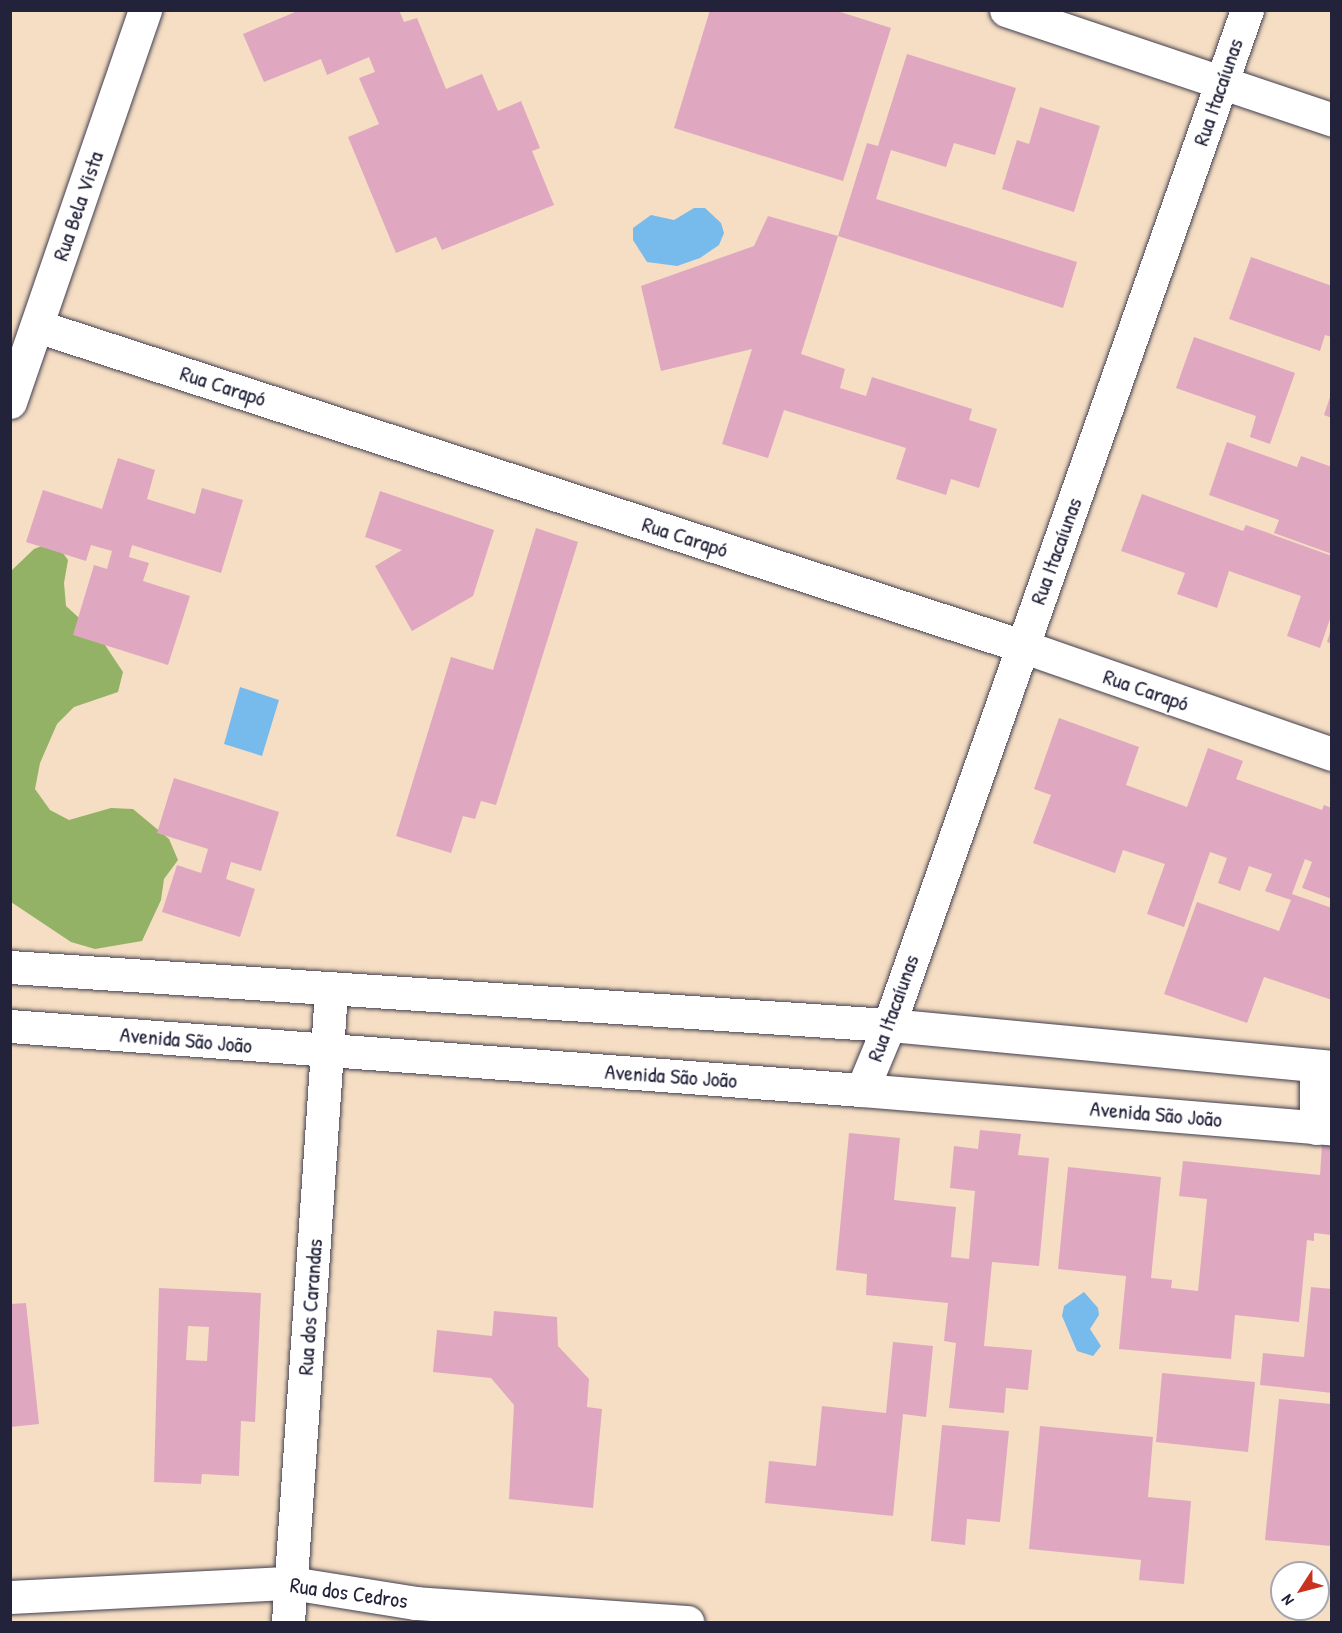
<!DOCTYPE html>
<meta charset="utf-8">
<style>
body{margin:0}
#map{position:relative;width:1342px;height:1633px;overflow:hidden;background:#f5dec3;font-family:"Patrick Hand",sans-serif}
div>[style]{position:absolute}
.forest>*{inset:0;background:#94b266}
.water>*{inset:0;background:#77bbed}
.building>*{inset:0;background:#dfa8c0}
.roads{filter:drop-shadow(0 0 2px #423e4f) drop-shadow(0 0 2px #423e4f)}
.street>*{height:33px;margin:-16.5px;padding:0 16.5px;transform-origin:16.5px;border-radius:16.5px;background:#fff}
.secondary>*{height:33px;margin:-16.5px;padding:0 16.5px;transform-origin:16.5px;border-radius:16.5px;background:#fff}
span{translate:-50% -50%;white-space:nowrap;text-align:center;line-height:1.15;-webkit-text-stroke:4.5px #fff;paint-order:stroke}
.street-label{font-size:22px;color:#22223b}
.frame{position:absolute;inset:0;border:12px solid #22223b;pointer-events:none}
.north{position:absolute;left:1270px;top:1561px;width:60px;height:60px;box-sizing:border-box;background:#fff;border:2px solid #a7a7b1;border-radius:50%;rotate:234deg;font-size:16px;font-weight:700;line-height:24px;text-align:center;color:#22223b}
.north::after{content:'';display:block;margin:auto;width:21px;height:27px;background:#c8321e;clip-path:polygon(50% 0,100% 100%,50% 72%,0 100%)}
</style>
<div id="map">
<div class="forest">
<div style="clip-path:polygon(54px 541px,68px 560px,64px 583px,66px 606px,99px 636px,123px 672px,118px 692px,74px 707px,57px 724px,40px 763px,35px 789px,50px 810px,69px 820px,111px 808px,133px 809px,169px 839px,178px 860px,164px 879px,161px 900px,142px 941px,95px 949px,71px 942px,11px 902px,11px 571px,34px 549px)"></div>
</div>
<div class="water">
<div style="clip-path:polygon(694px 208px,705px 208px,721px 223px,724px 233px,719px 245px,700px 258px,677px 266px,647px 262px,633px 240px,633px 228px,651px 215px,674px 220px)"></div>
<div style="clip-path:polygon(240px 687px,279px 700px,262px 756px,224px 744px)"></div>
<div style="clip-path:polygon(1084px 1292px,1098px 1308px,1099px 1315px,1090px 1329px,1101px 1346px,1093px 1356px,1077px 1351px,1062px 1316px,1064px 1306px)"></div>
</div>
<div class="building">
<div style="clip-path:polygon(300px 10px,399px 10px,404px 22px,417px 18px,446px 89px,482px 74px,498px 111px,521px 101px,540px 148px,532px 151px,554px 205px,442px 250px,436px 237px,396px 253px,348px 137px,379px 124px,359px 78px,375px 72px,369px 57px,327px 75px,321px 59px,264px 82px,243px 34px)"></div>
<div style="clip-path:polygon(710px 10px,834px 10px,891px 28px,843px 181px,674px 128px)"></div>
<div style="clip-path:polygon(907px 54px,1016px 88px,995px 155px,954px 143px,946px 167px,891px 150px,876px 199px,1077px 262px,1063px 308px,838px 236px,867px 143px,878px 146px)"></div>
<div style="clip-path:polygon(1040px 107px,1100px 126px,1074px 212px,1002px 189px,1017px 140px,1029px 144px)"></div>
<div style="clip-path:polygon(768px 216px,838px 236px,801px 354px,845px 369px,840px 388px,866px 396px,872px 377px,972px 409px,969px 420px,997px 429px,979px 488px,951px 479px,946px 495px,896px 479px,906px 448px,784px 410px,768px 458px,722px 444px,752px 349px,661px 371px,641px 286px,754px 246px)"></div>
<div style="clip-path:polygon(1251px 257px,1332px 286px,1332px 337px,1325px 335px,1320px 351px,1229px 319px)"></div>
<div style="clip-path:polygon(1194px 337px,1295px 373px,1270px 444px,1250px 437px,1256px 416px,1176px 388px)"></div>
<div style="clip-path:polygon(1331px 394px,1332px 394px,1332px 418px,1324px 415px)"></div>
<div style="clip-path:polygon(1227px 442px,1297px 467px,1301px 456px,1332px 467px,1332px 554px,1274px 533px,1279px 520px,1209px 495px)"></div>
<div style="clip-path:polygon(118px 458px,155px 470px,147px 499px,195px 514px,202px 488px,243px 500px,221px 573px,132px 545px,129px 557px,149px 563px,143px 581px,190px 596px,168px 665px,73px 635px,94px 565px,107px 569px,112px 551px,91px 545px,86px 561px,26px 542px,43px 490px,102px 509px)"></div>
<div style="clip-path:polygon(380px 491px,494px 530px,473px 596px,412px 631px,375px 566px,402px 550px,365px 537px)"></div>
<div style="clip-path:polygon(1142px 494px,1243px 531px,1246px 525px,1332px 556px,1332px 613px,1320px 648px,1287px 636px,1301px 596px,1229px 571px,1217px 608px,1177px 594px,1185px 573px,1121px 551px)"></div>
<div style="clip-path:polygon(536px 528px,578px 542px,496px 805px,481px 801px,475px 819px,463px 816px,451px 853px,396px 836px,451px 657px,493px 670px)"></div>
<div style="clip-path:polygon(1331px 629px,1332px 629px,1332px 644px,1327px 642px)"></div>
<div style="clip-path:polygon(1059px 718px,1139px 747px,1126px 785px,1187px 807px,1208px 748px,1243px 761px,1236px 779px,1322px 810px,1324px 805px,1332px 808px,1332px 899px,1302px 888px,1312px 862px,1305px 859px,1292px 894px,1332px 908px,1332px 1000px,1264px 977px,1247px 1023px,1164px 994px,1197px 902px,1279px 931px,1291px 900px,1265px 891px,1272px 874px,1249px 866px,1240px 891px,1218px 883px,1227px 858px,1210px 852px,1184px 927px,1147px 914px,1165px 864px,1123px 850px,1115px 873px,1033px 843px,1051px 795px,1034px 789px)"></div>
<div style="clip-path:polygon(174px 778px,279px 812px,261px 871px,231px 862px,226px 879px,255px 889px,240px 937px,162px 912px,177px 865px,201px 873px,208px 849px,157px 833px)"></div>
<div style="clip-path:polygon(980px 1130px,1021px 1134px,1018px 1155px,1049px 1158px,1039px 1266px,992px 1262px,984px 1346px,1032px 1350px,1028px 1390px,1006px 1388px,1004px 1413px,949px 1408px,956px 1343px,944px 1341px,948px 1303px,866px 1295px,867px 1274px,836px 1270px,849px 1133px,900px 1138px,894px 1200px,956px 1207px,951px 1257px,969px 1259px,975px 1191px,950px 1188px,954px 1146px,978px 1149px)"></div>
<div style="clip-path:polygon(1322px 1144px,1332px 1145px,1332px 1235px,1314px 1233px,1314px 1241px,1307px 1240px,1299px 1322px,1235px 1315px,1231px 1359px,1119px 1349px,1126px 1276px,1058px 1269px,1068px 1167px,1161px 1177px,1151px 1278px,1172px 1280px,1171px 1288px,1198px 1291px,1207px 1199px,1179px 1196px,1183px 1161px,1320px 1175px)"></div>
<div style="clip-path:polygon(1311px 1287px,1332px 1289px,1332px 1393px,1260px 1385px,1263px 1353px,1304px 1357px)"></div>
<div style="clip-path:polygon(evenodd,159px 1288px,261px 1293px,255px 1422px,241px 1421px,239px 1476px,202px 1474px,201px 1484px,154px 1482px,159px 1288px,188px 1326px,209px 1327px,207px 1361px,186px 1360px,188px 1326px)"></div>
<div style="clip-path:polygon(26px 1303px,39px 1424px,10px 1427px,10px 1304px)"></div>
<div style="clip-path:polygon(494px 1311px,557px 1317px,558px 1346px,589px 1379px,587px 1407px,602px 1409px,593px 1508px,509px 1499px,514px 1405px,491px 1378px,433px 1372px,437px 1330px,492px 1336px)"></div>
<div style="clip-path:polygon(893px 1342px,933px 1346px,926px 1417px,903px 1414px,893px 1516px,765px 1503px,769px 1461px,816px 1466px,822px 1406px,886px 1413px)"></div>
<div style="clip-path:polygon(1162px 1373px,1255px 1382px,1248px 1452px,1156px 1442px)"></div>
<div style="clip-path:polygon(1279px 1399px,1332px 1404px,1332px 1546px,1265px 1540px)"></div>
<div style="clip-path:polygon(942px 1425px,1009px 1431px,1000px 1522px,967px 1519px,965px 1545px,931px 1541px)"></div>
<div style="clip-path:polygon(1040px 1426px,1153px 1437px,1148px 1497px,1191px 1501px,1184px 1584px,1139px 1580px,1141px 1560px,1029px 1549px)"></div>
</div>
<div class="roads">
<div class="street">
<div style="left:1006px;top:10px;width:344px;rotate:18.6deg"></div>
<div style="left:37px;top:326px;width:1036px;rotate:18deg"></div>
<div style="left:1022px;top:646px;width:328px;rotate:19.2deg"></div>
<div style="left:10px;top:402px;width:415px;rotate:-71deg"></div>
<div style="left:862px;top:1090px;width:70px;rotate:-67.4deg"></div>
<div style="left:889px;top:1025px;width:1076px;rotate:-70.57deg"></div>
<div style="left:10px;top:1597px;width:281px;rotate:-2.9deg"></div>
<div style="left:291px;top:1583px;width:127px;rotate:9.1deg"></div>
<div style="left:416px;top:1603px;width:272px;rotate:4deg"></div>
<div style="left:288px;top:1622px;width:632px;rotate:-86.1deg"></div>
</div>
<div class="secondary">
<div style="left:10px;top:967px;width:881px;rotate:3.78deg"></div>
<div style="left:889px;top:1025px;width:445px;rotate:5.4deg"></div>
<div style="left:10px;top:1026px;width:854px;rotate:4.3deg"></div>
<div style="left:862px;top:1090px;width:472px;rotate:4.7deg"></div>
<div style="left:1316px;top:1066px;width:62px;rotate:90deg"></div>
</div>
</div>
<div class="street-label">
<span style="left:1218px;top:92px;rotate:-71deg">Rua Itacaíunas</span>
<span style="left:78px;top:206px;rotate:-71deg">Rua Bela Vista</span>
<span style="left:223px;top:386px;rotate:18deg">Rua Carapó</span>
<span style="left:685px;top:537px;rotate:18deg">Rua Carapó</span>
<span style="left:1056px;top:551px;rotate:-70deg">Rua Itacaíunas</span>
<span style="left:1146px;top:690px;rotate:19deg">Rua Carapó</span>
<span style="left:893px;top:1008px;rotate:-70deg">Rua Itacaíunas</span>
<span style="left:186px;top:1040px;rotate:5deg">Avenida São João</span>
<span style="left:671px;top:1076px;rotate:4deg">Avenida São João</span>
<span style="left:1156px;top:1114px;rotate:5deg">Avenida São João</span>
<span style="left:310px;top:1307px;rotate:-86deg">Rua dos Carandas</span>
<span style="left:349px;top:1593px;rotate:8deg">Rua dos Cedros</span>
</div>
<div class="frame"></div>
<div class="north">N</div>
</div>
